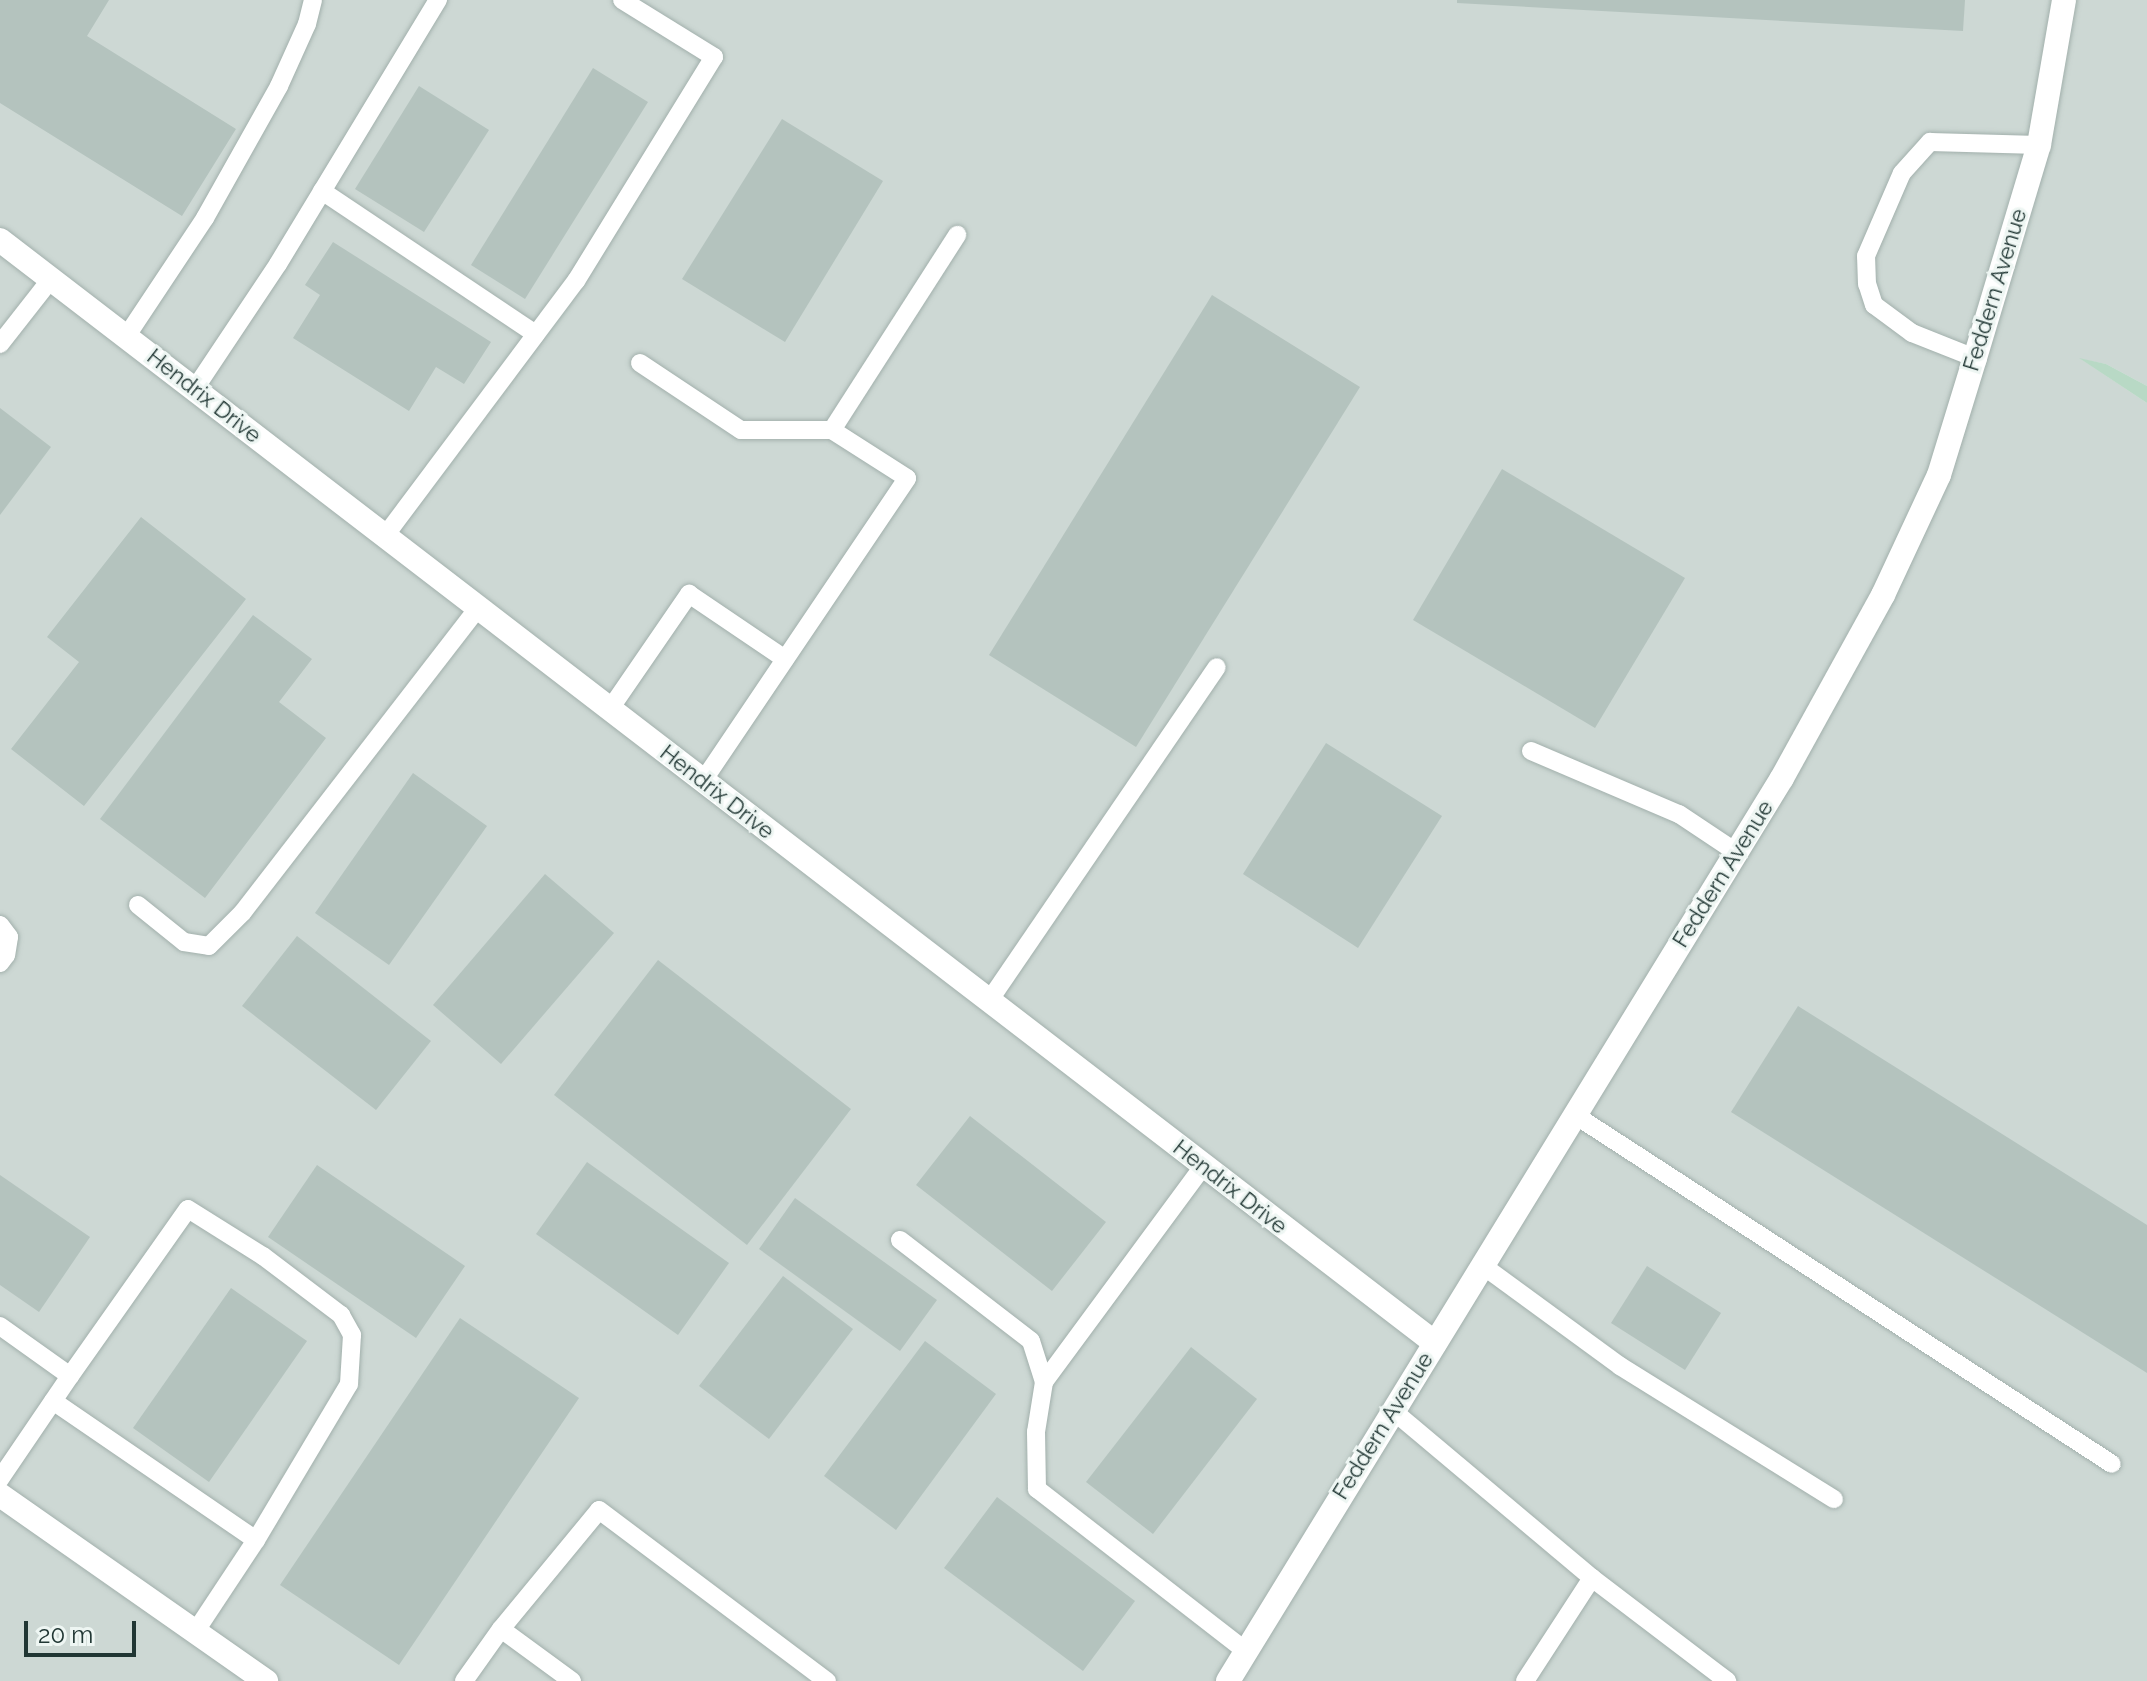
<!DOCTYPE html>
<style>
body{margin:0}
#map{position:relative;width:2147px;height:1681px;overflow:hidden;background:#dee9e5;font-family:Raleway,sans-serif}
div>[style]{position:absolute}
.built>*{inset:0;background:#cdd8d4}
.green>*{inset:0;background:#b8d9c5}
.building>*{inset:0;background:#b4c3be}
.roads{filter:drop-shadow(0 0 2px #a2b0ac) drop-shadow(0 0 2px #a2b0ac)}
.service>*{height:18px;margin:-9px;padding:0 9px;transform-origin:9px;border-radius:9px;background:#fff}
.minor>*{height:24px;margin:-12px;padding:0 12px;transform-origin:12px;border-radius:12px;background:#fff}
span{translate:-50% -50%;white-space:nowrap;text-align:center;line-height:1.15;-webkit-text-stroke:6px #eef6f3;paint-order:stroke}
.street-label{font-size:22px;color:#213734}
.scale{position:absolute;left:24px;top:1621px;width:112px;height:36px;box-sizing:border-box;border:4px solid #213734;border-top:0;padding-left:10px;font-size:24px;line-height:28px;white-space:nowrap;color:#213734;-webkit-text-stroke:6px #eef6f3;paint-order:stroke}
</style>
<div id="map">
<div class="built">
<div style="clip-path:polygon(0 0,2147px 0,2147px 386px,2106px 364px,2081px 359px,2147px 403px,2147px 1681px,0 1681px)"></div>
</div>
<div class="green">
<div style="clip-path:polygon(2079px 358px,2106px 364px,2147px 386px,2147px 403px)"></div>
</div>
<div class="building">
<div style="clip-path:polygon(0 0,109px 0,87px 36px,236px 129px,182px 216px,0 103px)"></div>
<div style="clip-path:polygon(1457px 0,1965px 0,1963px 31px,1457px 3px)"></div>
<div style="clip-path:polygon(593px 68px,648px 102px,525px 299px,471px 265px)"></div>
<div style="clip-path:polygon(419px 86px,489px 130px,424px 232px,355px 189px)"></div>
<div style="clip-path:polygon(782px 119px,883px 181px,785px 342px,682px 279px)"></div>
<div style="clip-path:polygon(333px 242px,491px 342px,464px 384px,436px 367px,409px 411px,293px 338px,320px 295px,305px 285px)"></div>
<div style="clip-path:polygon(1212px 295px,1360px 387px,1136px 747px,989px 655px)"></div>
<div style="clip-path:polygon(0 408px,51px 447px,0 515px)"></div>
<div style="clip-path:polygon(1502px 469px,1685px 578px,1595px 728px,1413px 620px)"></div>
<div style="clip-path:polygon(141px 517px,246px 599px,84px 806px,11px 749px,79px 662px,47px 637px)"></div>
<div style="clip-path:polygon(253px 615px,312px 659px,279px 702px,326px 738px,205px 898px,100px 819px)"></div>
<div style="clip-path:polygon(1326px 743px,1442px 816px,1358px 948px,1243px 874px)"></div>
<div style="clip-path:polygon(413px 773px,487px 826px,389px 965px,315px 913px)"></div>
<div style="clip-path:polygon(545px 874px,614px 933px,501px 1064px,433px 1005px)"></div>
<div style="clip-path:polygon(297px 936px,431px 1041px,376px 1110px,242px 1006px)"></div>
<div style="clip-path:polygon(658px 960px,851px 1109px,747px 1245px,554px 1095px)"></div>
<div style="clip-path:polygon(1798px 1006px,2147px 1225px,2147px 1373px,1731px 1112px)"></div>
<div style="clip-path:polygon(970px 1116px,1106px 1222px,1052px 1291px,916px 1185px)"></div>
<div style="clip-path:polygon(587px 1162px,729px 1263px,678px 1335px,536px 1234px)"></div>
<div style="clip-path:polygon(317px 1165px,465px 1266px,416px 1338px,268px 1237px)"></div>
<div style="clip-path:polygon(0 1175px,90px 1237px,39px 1312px,0 1285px)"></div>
<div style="clip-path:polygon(795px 1198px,937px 1300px,900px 1351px,759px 1249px)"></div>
<div style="clip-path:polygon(1647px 1266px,1721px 1313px,1685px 1370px,1611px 1323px)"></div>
<div style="clip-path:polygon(783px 1276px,853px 1329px,769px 1439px,699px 1386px)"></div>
<div style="clip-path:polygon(231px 1288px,307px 1341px,209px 1482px,133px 1428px)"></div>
<div style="clip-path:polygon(460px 1318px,579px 1398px,399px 1665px,280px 1585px)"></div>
<div style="clip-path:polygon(925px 1341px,996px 1394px,896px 1530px,824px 1476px)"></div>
<div style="clip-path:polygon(1191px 1347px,1257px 1399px,1153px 1534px,1086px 1482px)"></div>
<div style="clip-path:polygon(997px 1497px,1135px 1601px,1083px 1671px,944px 1568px)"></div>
</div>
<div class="roads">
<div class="service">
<div style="left:322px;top:191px;width:257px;rotate:33.8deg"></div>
<div style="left:126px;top:337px;width:143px;rotate:-56.4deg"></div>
<div style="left:205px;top:218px;width:151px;rotate:-60.7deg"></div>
<div style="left:279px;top:86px;width:68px;rotate:-65.7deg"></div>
<div style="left:307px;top:24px;width:25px;rotate:-76deg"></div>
<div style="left:0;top:344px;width:83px;rotate:-51.9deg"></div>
<div style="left:1975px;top:358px;width:68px;rotate:-158.4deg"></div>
<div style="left:1912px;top:333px;width:47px;rotate:-143.6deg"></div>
<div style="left:1874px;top:305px;width:22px;rotate:-108deg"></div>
<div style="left:1867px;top:284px;width:28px;rotate:-92deg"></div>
<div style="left:1866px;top:256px;width:90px;rotate:-66.6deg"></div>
<div style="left:1902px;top:173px;width:42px;rotate:-47.9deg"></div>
<div style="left:1930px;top:142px;width:109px;rotate:1.6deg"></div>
<div style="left:640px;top:363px;width:121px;rotate:33.6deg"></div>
<div style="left:741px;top:430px;width:91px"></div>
<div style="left:194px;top:390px;width:151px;rotate:-56.3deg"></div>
<div style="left:278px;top:264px;width:309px;rotate:-58.8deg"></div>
<div style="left:385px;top:536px;width:319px;rotate:-53.2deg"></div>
<div style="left:576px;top:281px;width:263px;rotate:-58.4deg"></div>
<div style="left:714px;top:57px;width:108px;rotate:-148.2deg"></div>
<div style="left:610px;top:709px;width:140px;rotate:-55.5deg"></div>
<div style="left:689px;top:594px;width:116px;rotate:34.1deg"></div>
<div style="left:1531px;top:751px;width:161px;rotate:23.1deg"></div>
<div style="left:1679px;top:814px;width:69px;rotate:33.7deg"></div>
<div style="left:703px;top:781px;width:365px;rotate:-56deg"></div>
<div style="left:907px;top:478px;width:89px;rotate:-147.4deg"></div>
<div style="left:832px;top:430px;width:232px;rotate:-57.3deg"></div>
<div style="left:138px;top:905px;width:59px;rotate:38.8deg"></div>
<div style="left:184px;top:942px;width:25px;rotate:9deg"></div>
<div style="left:209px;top:946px;width:48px;rotate:-45deg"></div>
<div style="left:243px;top:912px;width:384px;rotate:-52.3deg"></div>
<div style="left:0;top:925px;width:15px;rotate:53deg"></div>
<div style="left:9px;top:937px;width:18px;rotate:99deg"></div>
<div style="left:6px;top:955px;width:10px;rotate:127deg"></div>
<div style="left:989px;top:1001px;width:404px;rotate:-55.7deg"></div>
<div style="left:1575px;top:1115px;width:640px;rotate:33.02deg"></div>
<div style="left:900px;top:1240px;width:165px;rotate:37.6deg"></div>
<div style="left:1031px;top:1341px;width:43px;rotate:72.4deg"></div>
<div style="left:1044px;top:1382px;width:51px;rotate:99.1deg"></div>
<div style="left:1036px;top:1432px;width:57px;rotate:89deg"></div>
<div style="left:1037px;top:1489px;width:264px;rotate:37.8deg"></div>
<div style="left:1482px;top:1265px;width:171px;rotate:36.2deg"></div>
<div style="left:1620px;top:1366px;width:252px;rotate:31.9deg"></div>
<div style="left:0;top:1326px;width:86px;rotate:35.5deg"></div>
<div style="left:70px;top:1376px;width:125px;rotate:124.2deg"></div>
<div style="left:70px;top:1376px;width:204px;rotate:-54.8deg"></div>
<div style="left:188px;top:1209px;width:89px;rotate:32.1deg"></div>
<div style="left:263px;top:1256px;width:98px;rotate:37.1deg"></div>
<div style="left:341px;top:1315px;width:23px;rotate:61deg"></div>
<div style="left:352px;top:1335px;width:49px;rotate:93.5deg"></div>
<div style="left:349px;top:1384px;width:182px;rotate:120.8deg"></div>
<div style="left:256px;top:1540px;width:110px;rotate:123.5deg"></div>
<div style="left:1044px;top:1382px;width:268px;rotate:-53.6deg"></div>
<div style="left:53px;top:1401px;width:246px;rotate:34.4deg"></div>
<div style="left:1392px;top:1410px;width:261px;rotate:40deg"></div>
<div style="left:1592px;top:1578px;width:170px;rotate:37.3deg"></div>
<div style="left:501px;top:1629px;width:154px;rotate:-50.5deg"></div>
<div style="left:599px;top:1510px;width:285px;rotate:36.9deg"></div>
<div style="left:464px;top:1681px;width:64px;rotate:-54.6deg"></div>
<div style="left:501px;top:1629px;width:88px;rotate:36.2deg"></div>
<div style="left:1525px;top:1681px;width:123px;rotate:-57deg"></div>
</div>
<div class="minor">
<div style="left:0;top:240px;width:1810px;rotate:37.55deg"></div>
<div style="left:0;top:1495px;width:325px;rotate:35deg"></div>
<div style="left:1228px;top:1681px;width:1059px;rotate:-58.47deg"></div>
<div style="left:1782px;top:778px;width:209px;rotate:-61.1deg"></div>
<div style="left:1883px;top:595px;width:132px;rotate:-65deg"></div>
<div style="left:1939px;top:475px;width:122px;rotate:-72.9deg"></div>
<div style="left:1975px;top:358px;width:222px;rotate:-73.3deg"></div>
<div style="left:2039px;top:145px;width:147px;rotate:-80.2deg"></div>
</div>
</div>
<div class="street-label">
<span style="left:1995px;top:290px;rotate:-73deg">Feddern Avenue</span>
<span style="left:204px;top:396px;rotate:38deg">Hendrix Drive</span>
<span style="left:717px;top:792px;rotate:38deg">Hendrix Drive</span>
<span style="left:1723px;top:874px;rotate:-58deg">Feddern Avenue</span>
<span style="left:1230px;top:1187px;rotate:38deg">Hendrix Drive</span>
<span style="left:1383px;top:1426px;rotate:-58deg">Feddern Avenue</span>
</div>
<div class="scale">20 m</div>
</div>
